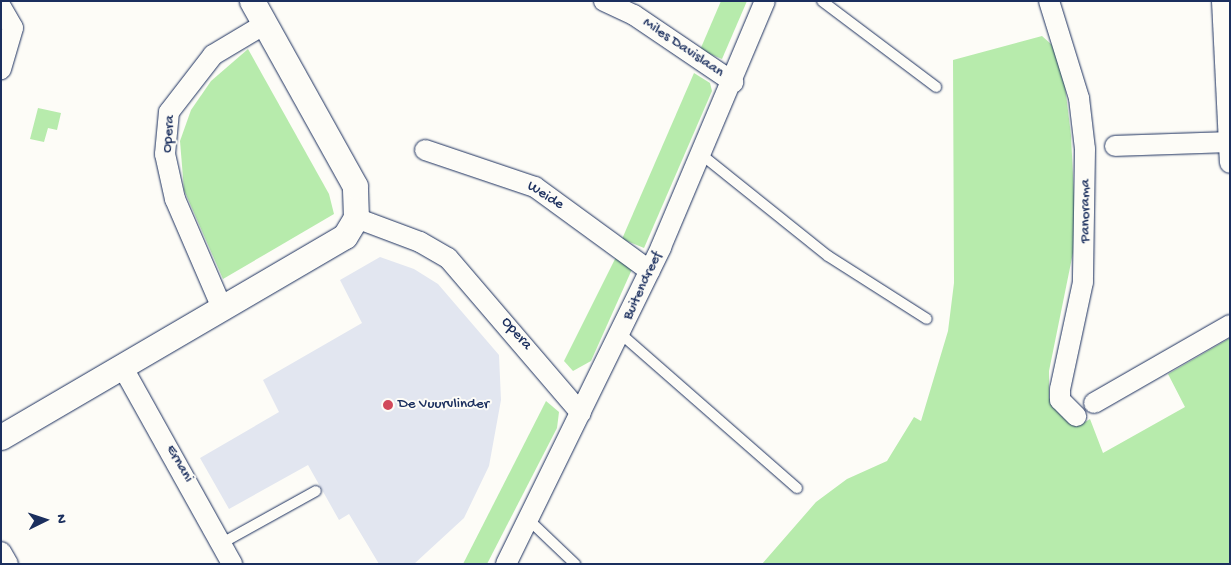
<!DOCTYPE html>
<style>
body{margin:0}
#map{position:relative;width:1231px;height:565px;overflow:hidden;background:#fdfcf7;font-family:"Gochi Hand",sans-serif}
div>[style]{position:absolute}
.built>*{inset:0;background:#e2e6f0}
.green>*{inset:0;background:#b7ebac}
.roads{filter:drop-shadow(0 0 1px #1b2f5e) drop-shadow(0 0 1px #1b2f5e)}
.service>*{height:10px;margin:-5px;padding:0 5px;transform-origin:5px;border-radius:5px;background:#fdfcf7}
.minor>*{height:20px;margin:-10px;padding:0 10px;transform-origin:10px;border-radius:10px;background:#fdfcf7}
.tertiary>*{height:25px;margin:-12.5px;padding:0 12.5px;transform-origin:12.5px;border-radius:12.5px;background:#fdfcf7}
.dots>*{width:14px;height:14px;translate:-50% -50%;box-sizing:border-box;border:2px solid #fdfcf7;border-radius:50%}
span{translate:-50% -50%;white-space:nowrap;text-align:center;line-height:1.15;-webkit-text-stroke:4px #fdfcf7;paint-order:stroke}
.street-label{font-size:15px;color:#1b2f5e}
.poi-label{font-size:15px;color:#1b2f5e}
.left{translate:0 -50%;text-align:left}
.frame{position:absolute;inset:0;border:2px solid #1b2f5e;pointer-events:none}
.north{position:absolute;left:20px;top:495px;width:50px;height:50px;-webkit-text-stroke:4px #fdfcf7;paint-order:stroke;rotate:86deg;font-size:14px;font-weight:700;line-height:20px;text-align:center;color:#1b2f5e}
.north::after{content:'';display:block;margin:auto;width:18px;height:22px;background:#1b2f5e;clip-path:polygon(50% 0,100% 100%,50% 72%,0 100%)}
</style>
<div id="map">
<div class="built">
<div style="clip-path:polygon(380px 257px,414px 269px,438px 284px,499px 355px,501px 400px,489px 466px,464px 518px,414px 564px,379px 564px,349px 514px,339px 520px,308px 465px,229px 509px,200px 458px,279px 412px,263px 380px,362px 323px,340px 280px)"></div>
</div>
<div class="green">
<div style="clip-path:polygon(721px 1px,747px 1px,722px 59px,700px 50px)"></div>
<div style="clip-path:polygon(1042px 36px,1061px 53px,1071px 135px,1076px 238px,1049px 371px,1049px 398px,1065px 418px,1082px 424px,1090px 419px,1103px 453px,1185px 407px,1168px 374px,1230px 338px,1230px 564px,762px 564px,816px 502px,847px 479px,887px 461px,914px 417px,921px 421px,948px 331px,954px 283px,953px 60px)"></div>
<div style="clip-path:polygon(248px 49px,329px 194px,334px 214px,223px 279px,184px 190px,180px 141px,191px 110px,211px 81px)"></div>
<div style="clip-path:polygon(694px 73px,710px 83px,712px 91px,644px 248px,622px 239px)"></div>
<div style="clip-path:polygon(38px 108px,61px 113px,57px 130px,48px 128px,44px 142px,30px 139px)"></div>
<div style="clip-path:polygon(616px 257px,633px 267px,591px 361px,573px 371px,564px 361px)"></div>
<div style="clip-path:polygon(546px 401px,559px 412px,557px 428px,487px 564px,463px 564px)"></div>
</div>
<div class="roads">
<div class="service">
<div style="left:822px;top:1px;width:143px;rotate:37deg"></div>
<div style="left:702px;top:155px;width:161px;rotate:38.7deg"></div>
<div style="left:828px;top:256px;width:117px;rotate:32.5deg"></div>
<div style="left:621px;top:334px;width:234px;rotate:41.2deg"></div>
<div style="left:529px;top:520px;width:64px;rotate:43.7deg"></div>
<div style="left:224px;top:542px;width:105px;rotate:-29deg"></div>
</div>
<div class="minor">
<div style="left:604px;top:1px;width:33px;rotate:25deg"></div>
<div style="left:634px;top:15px;width:120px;rotate:34.1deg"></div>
<div style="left:1049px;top:1px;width:102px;rotate:72.8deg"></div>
<div style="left:1079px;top:98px;width:51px;rotate:83.3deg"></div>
<div style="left:1085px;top:149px;width:133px;rotate:90.9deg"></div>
<div style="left:1083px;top:282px;width:109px;rotate:102.1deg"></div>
<div style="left:1060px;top:389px;width:11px;rotate:90deg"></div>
<div style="left:1060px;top:400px;width:23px;rotate:45deg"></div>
<div style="left:1222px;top:1px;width:162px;rotate:87.2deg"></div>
<div style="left:1px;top:7px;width:24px;rotate:60deg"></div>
<div style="left:13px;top:28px;width:43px;rotate:106.3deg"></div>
<div style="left:1115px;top:146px;width:113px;rotate:-2deg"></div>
<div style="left:425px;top:150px;width:116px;rotate:18.6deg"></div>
<div style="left:535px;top:187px;width:142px;rotate:36.1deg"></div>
<div style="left:356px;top:218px;width:68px;rotate:20.6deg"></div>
<div style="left:420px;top:242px;width:32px;rotate:30deg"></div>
<div style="left:448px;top:258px;width:204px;rotate:49.4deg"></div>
<div style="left:222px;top:308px;width:119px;rotate:-113.3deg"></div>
<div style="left:175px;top:199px;width:46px;rotate:-102.5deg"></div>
<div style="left:165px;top:154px;width:42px;rotate:-84.6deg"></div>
<div style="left:169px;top:112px;width:72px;rotate:-52.3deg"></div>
<div style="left:213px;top:55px;width:61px;rotate:-30.8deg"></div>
<div style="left:122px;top:366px;width:227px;rotate:60.9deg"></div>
<div style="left:1094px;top:403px;width:157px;rotate:-29.8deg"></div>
<div style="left:1px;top:552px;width:14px;rotate:60deg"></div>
<div style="left:506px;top:564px;width:353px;rotate:-63.9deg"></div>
<div style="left:661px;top:247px;width:267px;rotate:-67.1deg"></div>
</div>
<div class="tertiary">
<div style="left:1px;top:437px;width:398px;rotate:-30.3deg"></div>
<div style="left:345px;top:236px;width:21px;rotate:-59deg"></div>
<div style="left:356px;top:218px;width:32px;rotate:-92deg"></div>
<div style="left:355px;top:186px;width:212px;rotate:-119.1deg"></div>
</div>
</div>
<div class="dots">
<div style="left:388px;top:405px;background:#d1495b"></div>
</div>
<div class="street-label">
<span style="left:683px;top:48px;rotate:34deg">Miles Davislaan</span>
<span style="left:169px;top:134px;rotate:-85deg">Opera</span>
<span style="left:545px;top:196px;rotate:32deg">Weide</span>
<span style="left:1086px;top:211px;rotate:-90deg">Panorama</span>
<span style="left:643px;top:286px;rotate:-65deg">Buitendreef</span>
<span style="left:516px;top:334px;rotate:49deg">Opera</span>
<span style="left:179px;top:464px;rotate:60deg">Ernani</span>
</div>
<div class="poi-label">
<span class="left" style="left:398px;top:405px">De Vuurvlinder</span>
</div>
<div class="frame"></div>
<div class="north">N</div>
</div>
